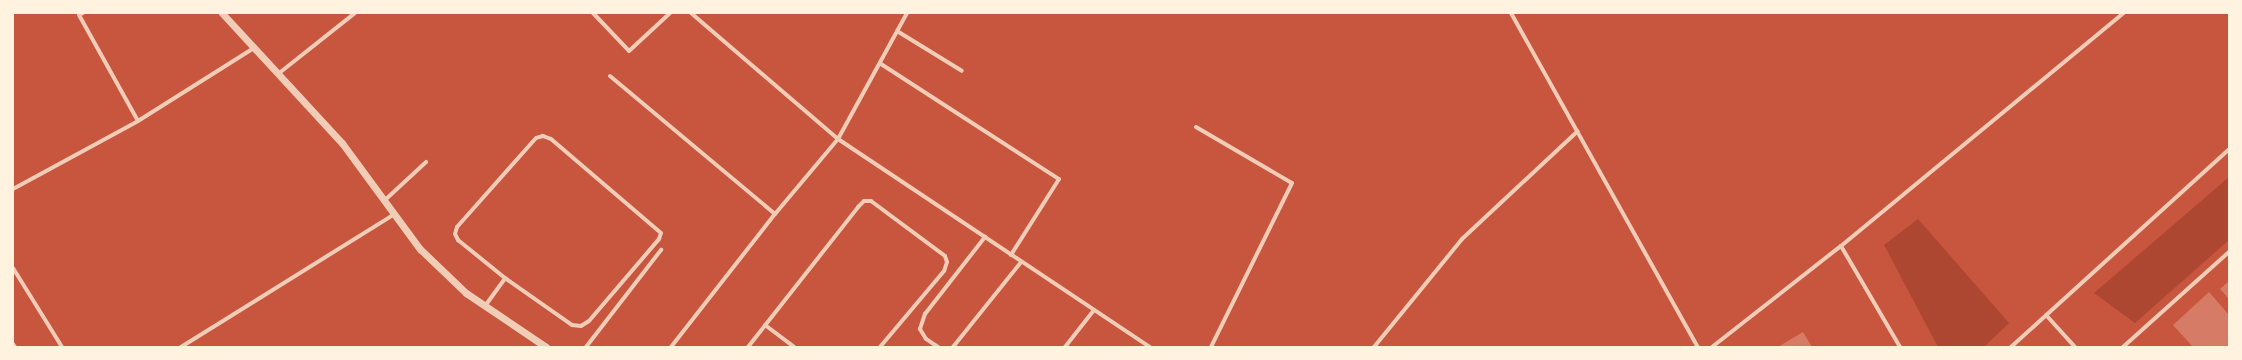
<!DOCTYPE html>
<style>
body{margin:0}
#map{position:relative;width:2242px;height:360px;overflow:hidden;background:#c8553d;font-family:"DejaVu Sans",sans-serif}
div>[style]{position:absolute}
.green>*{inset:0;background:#ae4732}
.building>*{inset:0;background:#d67c66}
.minor>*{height:4px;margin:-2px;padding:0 2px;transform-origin:2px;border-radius:2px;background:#f1ccb7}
.tertiary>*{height:7px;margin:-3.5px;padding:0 3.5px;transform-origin:3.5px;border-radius:3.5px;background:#f1ccb7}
span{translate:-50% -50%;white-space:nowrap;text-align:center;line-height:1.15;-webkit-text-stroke:4px #fff3e0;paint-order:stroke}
.frame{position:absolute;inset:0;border:14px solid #fff3e0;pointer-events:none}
</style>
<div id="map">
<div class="green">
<div style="clip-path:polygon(2229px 177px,2229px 240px,2135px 323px,2094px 293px)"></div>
<div style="clip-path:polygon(1918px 219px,2009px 323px,1984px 347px,1938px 347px,1884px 245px)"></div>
</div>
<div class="building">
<div style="clip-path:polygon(2229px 281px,2229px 299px,2220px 289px)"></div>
<div style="clip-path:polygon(2209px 292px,2229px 315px,2229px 347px,2193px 347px,2173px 325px)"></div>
<div style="clip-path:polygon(1803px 332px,1812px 347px,1778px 347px)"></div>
</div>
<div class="minor">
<div style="left:83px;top:13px;width:4px;rotate:153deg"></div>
<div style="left:79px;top:15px;width:121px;rotate:60.9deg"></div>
<div style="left:593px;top:13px;width:52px;rotate:46.5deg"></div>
<div style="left:629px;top:51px;width:56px;rotate:-42.8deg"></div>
<div style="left:691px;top:13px;width:194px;rotate:40.6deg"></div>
<div style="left:838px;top:139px;width:375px;rotate:33.7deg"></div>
<div style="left:1511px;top:13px;width:383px;rotate:60.8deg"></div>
<div style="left:897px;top:31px;width:76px;rotate:31.6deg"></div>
<div style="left:881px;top:64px;width:212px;rotate:32.9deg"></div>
<div style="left:1059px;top:179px;width:90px;rotate:122.3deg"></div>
<div style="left:278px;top:74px;width:98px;rotate:-38.4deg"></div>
<div style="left:610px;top:76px;width:215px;rotate:39.9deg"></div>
<div style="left:1196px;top:127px;width:111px;rotate:30.3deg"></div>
<div style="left:1292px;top:183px;width:183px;rotate:116.3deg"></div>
<div style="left:13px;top:189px;width:142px;rotate:-28.5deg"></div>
<div style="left:138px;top:121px;width:137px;rotate:-32.2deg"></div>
<div style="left:385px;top:200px;width:56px;rotate:-42.8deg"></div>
<div style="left:1841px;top:246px;width:117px;rotate:59.7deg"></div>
<div style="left:13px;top:268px;width:93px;rotate:58.2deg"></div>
<div style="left:485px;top:306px;width:34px;rotate:-54deg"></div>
<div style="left:505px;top:278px;width:82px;rotate:35deg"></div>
<div style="left:572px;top:325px;width:9px;rotate:6deg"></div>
<div style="left:581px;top:326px;width:9px;rotate:-32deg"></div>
<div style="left:589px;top:321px;width:108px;rotate:-49.5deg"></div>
<div style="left:659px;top:239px;width:6px;rotate:-72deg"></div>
<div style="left:661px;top:233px;width:145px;rotate:-139.5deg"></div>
<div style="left:551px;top:139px;width:9px;rotate:-159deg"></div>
<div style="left:543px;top:136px;width:7px;rotate:164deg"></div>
<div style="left:536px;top:138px;width:119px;rotate:131.6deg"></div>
<div style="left:457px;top:227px;width:7px;rotate:106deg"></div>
<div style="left:455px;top:234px;width:7px;rotate:63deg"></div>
<div style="left:458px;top:240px;width:60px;rotate:39deg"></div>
<div style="left:2046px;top:315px;width:43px;rotate:47.8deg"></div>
<div style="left:765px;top:325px;width:36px;rotate:37deg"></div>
<div style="left:13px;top:344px;width:4px;rotate:56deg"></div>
<div style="left:181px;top:347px;width:252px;rotate:-31.9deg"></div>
<div style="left:586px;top:347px;width:123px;rotate:-52.3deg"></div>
<div style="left:671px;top:347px;width:169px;rotate:-52deg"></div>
<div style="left:775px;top:214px;width:98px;rotate:-50deg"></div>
<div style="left:838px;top:139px;width:144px;rotate:-61.3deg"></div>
<div style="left:748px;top:347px;width:178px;rotate:-51.8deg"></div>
<div style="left:858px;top:207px;width:8px;rotate:-45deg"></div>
<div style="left:864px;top:201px;width:7px"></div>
<div style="left:871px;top:201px;width:92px;rotate:36.6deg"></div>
<div style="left:945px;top:256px;width:6px;rotate:72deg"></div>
<div style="left:947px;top:262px;width:9px;rotate:108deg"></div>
<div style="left:944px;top:271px;width:99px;rotate:130.1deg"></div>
<div style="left:938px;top:347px;width:14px;rotate:-146deg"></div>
<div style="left:926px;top:339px;width:12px;rotate:-121deg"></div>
<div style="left:920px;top:329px;width:16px;rotate:-72deg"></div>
<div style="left:925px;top:314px;width:98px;rotate:-52.1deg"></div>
<div style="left:953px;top:347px;width:109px;rotate:-51.3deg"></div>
<div style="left:1065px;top:347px;width:47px;rotate:-51.9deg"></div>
<div style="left:1374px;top:347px;width:139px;rotate:-50.8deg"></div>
<div style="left:1462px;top:239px;width:158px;rotate:-43deg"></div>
<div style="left:1712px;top:347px;width:164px;rotate:-38.1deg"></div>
<div style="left:1841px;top:246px;width:367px;rotate:-39.5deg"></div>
<div style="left:2011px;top:347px;width:294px;rotate:-42.2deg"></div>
<div style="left:2123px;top:347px;width:142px;rotate:-41.9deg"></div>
</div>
<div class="tertiary">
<div style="left:222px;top:13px;width:177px;rotate:47.3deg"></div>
<div style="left:342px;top:143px;width:132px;rotate:53.7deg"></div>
<div style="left:420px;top:249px;width:64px;rotate:43.7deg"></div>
<div style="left:466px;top:293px;width:97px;rotate:34deg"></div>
</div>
<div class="frame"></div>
</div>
